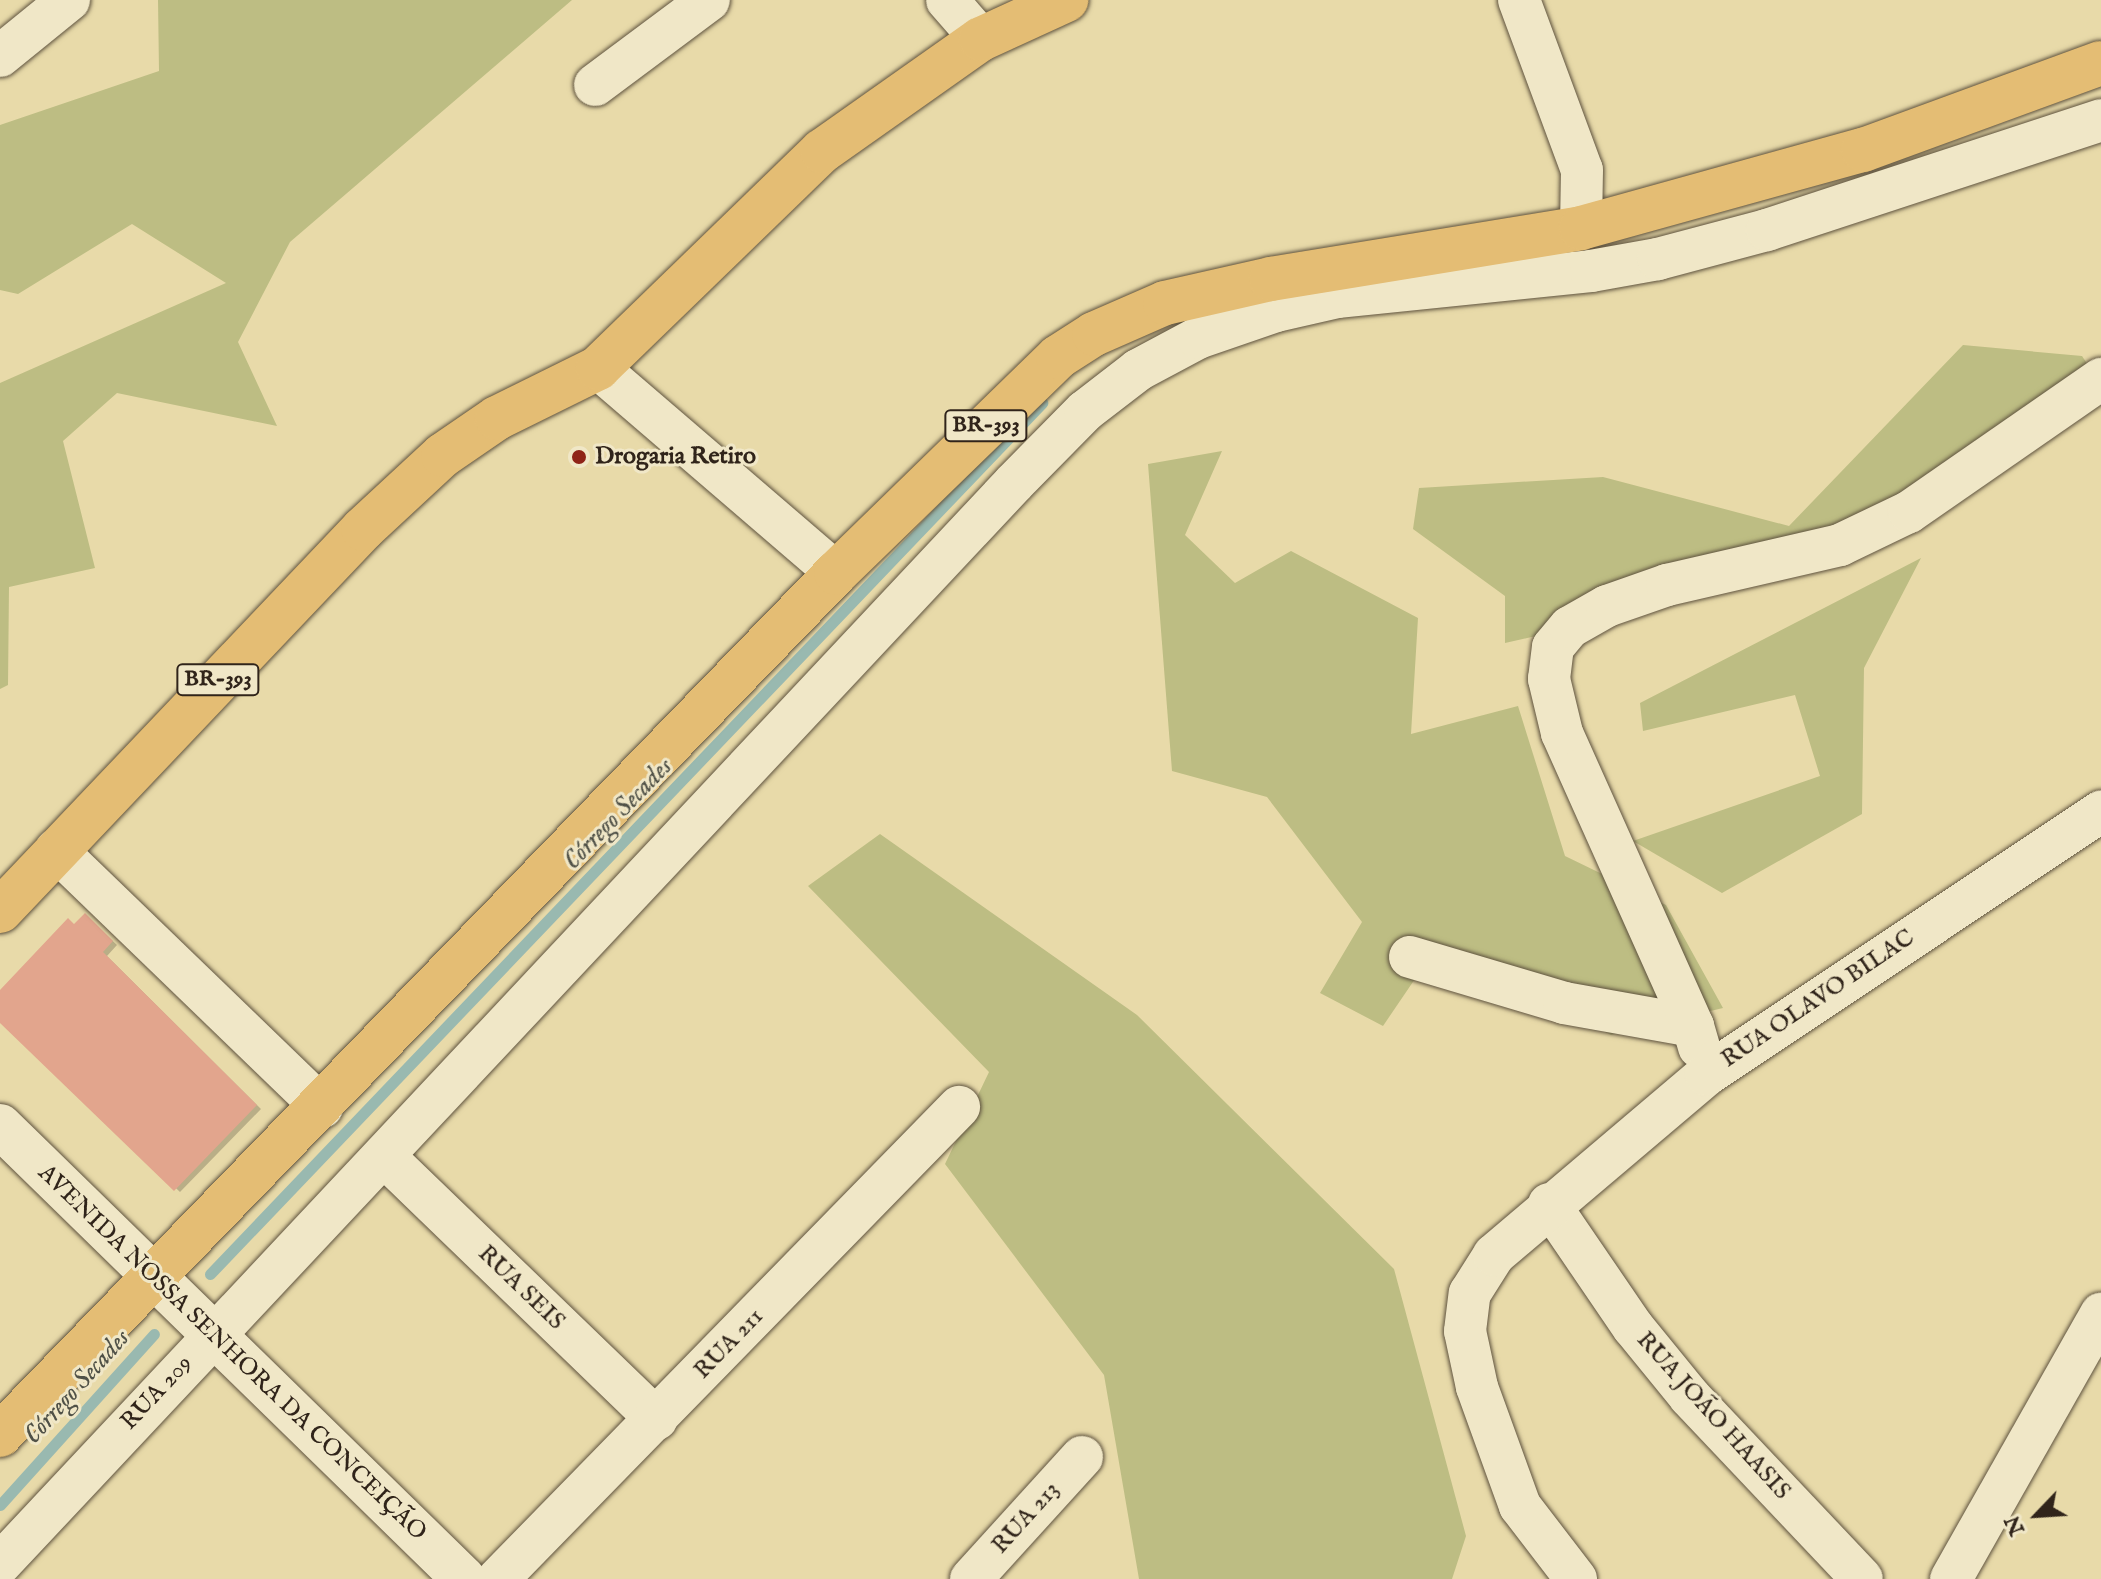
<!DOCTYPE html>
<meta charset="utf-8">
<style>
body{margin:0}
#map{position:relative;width:2101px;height:1579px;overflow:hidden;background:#e8daa9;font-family:"IM FELL English",serif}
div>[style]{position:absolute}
.green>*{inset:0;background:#bdbd83}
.shadow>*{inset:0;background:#0003}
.stream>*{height:11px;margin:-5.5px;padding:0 5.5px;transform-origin:5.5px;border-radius:5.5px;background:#99b9b0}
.building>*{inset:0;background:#e2a58d}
.roads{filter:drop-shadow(0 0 2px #5e523e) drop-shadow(0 0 2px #5e523e)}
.minor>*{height:42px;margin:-21px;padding:0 21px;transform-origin:21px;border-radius:21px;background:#f0e7c7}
.tertiary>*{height:44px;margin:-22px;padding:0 22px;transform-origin:22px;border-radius:22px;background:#f0e7c7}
.primary>*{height:44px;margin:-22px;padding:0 22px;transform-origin:22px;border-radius:22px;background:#e4bd74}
.dots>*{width:22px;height:22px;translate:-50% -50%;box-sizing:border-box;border:4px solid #f0e7c7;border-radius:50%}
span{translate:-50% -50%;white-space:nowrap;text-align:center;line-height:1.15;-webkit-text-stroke:6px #f0e7c7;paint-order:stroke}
.shield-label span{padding:2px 6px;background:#f0e7c7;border:2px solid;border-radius:6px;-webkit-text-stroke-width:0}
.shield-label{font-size:22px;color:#30241a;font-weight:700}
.poi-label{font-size:24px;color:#30241a;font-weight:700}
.left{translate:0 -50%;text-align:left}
.street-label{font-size:24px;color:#30241a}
.water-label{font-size:26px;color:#505147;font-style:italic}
.north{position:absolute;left:1997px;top:1475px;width:80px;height:80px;-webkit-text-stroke:6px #f0e7c7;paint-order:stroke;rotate:245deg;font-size:22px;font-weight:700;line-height:32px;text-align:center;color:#30241a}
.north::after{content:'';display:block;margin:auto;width:28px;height:36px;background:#30241a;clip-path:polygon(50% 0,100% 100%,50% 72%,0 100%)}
</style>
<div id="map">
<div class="green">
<div style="clip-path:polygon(158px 0,572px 0,290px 242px,238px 342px,277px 426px,117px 393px,63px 441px,95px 568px,9px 587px,8px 685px,0 689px,0 383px,226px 283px,132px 224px,18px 294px,0 290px,0 125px,159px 71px)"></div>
<div style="clip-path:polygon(1963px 345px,2082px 356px,2096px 377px,1898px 515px,1753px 586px,1505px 643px,1505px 596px,1413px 529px,1419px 488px,1603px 477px,1789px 526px)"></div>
<div style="clip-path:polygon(1222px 451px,1185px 535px,1235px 583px,1291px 551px,1418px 618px,1411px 734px,1518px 706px,1565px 856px,1666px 905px,1723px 1008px,1611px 1035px,1436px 948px,1383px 1026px,1320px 993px,1362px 922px,1267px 797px,1172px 771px,1148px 464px)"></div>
<div style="clip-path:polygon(1921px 558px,1864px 668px,1862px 814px,1722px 893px,1633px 841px,1820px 776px,1795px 695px,1643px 731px,1640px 703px)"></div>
<div style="clip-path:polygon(880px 834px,1137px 1015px,1394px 1269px,1466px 1536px,1452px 1579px,1139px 1579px,1104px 1375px,945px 1164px,989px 1072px,808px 886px)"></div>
</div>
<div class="shadow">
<div style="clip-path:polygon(85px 915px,117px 945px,107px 956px,261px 1109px,180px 1192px,0 1020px,0 993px)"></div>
</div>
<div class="stream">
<div style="left:210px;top:1274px;width:1205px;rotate:-46.31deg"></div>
<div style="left:0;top:1505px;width:230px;rotate:-48deg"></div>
</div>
<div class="building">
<div style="clip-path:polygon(85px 913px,113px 941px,103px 952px,257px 1105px,174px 1191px,0 1023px,0 990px,68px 918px,74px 924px)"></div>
</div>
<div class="roads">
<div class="minor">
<div style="left:947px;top:0;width:52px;rotate:48.9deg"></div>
<div style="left:1519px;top:0;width:181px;rotate:69.7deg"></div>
<div style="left:1582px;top:170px;width:58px;rotate:91deg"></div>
<div style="left:0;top:56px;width:89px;rotate:-39.1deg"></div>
<div style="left:595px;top:85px;width:142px;rotate:-36.7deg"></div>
<div style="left:598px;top:368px;width:314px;rotate:40.7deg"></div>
<div style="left:56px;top:850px;width:370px;rotate:44deg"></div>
<div style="left:1410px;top:957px;width:161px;rotate:16.6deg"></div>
<div style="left:1564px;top:1003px;width:131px;rotate:10.1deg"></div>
<div style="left:1693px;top:1026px;width:22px;rotate:74deg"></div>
<div style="left:1693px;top:1026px;width:321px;rotate:-114.1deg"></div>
<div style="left:1562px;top:733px;width:56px;rotate:-103.5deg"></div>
<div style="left:1549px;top:679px;width:32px;rotate:-83deg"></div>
<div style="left:1553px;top:647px;width:26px;rotate:-50deg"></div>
<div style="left:1570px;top:627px;width:43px;rotate:-29.6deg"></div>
<div style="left:1607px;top:606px;width:64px;rotate:-19.3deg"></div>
<div style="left:1667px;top:585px;width:178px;rotate:-13deg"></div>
<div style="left:1840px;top:545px;width:76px;rotate:-25.6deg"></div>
<div style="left:1909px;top:512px;width:234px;rotate:-34.7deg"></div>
<div style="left:386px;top:1158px;width:376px;rotate:44deg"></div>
<div style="left:1549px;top:1204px;width:149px;rotate:55.7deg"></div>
<div style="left:1633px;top:1327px;width:90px;rotate:50.8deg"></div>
<div style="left:1690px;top:1397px;width:250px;rotate:46.6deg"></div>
<div style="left:0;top:1564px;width:1482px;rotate:-46.83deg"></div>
<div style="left:1014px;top:483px;width:101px;rotate:-45.4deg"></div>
<div style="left:1085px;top:411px;width:67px;rotate:-37.7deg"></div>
<div style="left:1138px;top:370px;width:68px;rotate:-28.1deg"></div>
<div style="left:1198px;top:338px;width:83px;rotate:-19.1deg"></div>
<div style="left:1276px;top:311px;width:63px;rotate:-12.9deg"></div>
<div style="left:1337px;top:297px;width:255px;rotate:-5.8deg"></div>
<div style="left:1591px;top:271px;width:68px;rotate:-10.2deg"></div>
<div style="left:1658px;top:259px;width:113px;rotate:-14.9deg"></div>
<div style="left:1767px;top:230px;width:352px;rotate:-18.2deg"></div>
<div style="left:498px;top:1579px;width:660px;rotate:-45.68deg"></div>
<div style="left:971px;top:1579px;width:165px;rotate:-47.7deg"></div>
<div style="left:1576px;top:1579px;width:92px;rotate:-127.5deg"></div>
<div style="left:1520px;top:1506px;width:127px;rotate:-109.9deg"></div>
<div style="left:1477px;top:1387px;width:57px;rotate:-102.1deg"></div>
<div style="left:1465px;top:1331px;width:38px;rotate:-83deg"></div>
<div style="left:1470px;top:1293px;width:45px;rotate:-57.7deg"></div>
<div style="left:1494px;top:1255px;width:278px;rotate:-40.3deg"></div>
<div style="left:1706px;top:1075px;width:475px;rotate:-33.7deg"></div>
<div style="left:1951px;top:1579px;width:305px;rotate:-60.5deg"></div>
</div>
<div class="tertiary">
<div style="left:0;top:1126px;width:648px;rotate:44.31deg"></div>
</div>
<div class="primary">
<div style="left:0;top:911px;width:527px;rotate:-46.46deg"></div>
<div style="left:363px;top:529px;width:109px;rotate:-42.8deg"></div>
<div style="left:443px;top:455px;width:65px;rotate:-34.4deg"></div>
<div style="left:497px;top:418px;width:113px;rotate:-26.3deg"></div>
<div style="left:598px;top:368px;width:312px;rotate:-44.1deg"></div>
<div style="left:822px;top:151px;width:194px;rotate:-35.2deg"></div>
<div style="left:981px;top:39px;width:94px;rotate:-24.6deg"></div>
<div style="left:0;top:1435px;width:1201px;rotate:-45.88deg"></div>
<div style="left:836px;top:573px;width:310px;rotate:-44.2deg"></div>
<div style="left:1058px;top:357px;width:43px;rotate:-32.6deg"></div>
<div style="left:1094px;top:334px;width:77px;rotate:-23.6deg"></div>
<div style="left:1165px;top:303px;width:109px;rotate:-12.8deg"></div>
<div style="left:1271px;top:279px;width:314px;rotate:-9.3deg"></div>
<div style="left:1581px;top:228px;width:293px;rotate:-15.5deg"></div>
<div style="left:1863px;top:150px;width:253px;rotate:-20.1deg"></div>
</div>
</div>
<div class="dots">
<div style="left:579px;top:457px;background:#8f2418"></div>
</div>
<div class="shield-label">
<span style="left:986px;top:426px">BR-393</span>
<span style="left:218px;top:680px">BR-393</span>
</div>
<div class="poi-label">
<span class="left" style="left:595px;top:457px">Drogaria Retiro</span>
</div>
<div class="street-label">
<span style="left:1818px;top:999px;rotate:-34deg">RUA OLAVO BILAC</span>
<span style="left:521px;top:1288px;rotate:44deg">RUA SEIS</span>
<span style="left:729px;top:1344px;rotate:-46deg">RUA 211</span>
<span style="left:232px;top:1353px;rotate:44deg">AVENIDA NOSSA SENHORA DA CONCEIÇÃO</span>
<span style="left:157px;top:1393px;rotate:-47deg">RUA 209</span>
<span style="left:1713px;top:1416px;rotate:48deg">RUA JOÃO HAASIS</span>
<span style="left:1026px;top:1518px;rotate:-48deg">RUA 213</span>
</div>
<div class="water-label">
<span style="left:618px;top:814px;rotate:-46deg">Córrego Secades</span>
<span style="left:77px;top:1387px;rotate:-48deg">Córrego Secades</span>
</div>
<div class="north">N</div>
</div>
